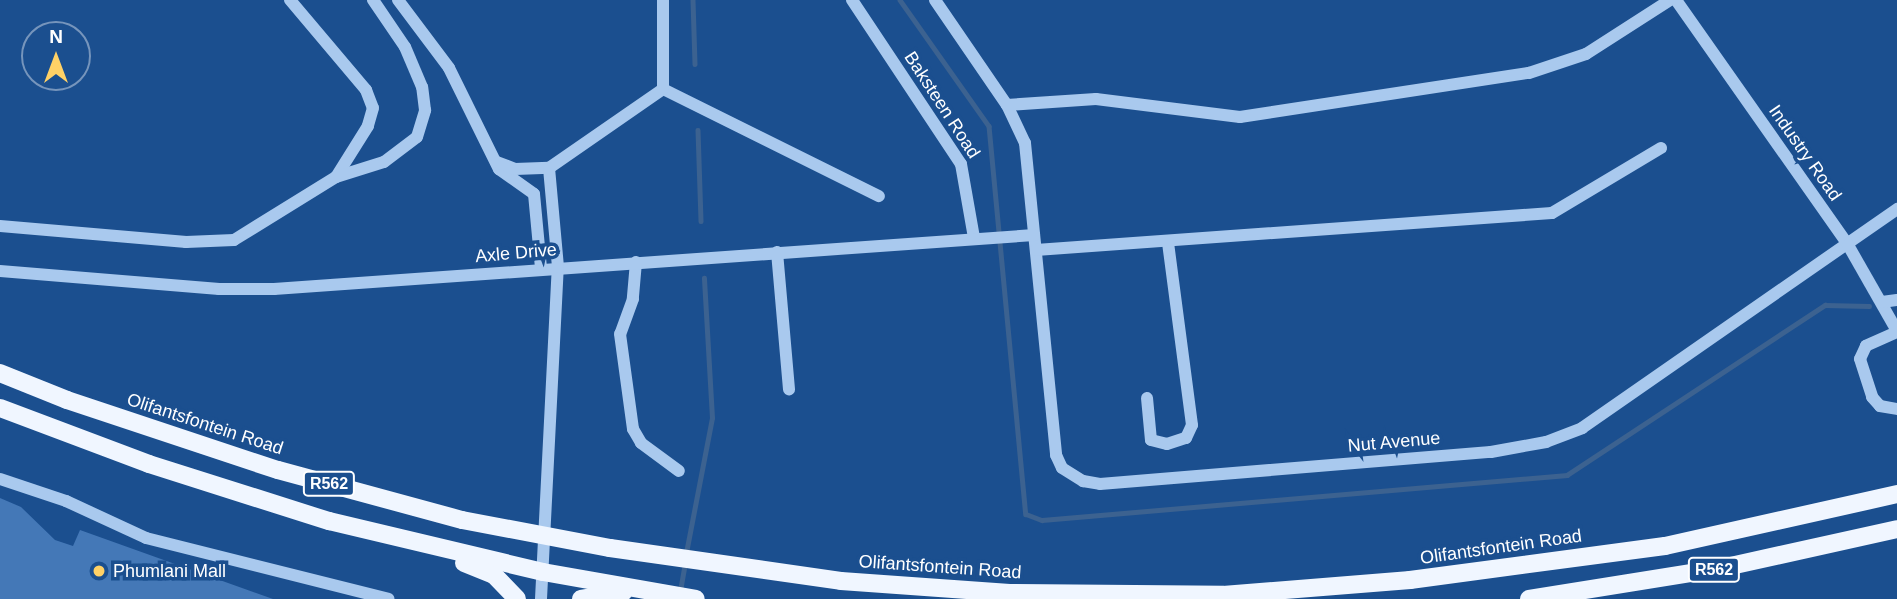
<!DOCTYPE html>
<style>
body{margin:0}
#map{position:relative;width:1897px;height:599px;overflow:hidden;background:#1b4f8f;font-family:Arial,sans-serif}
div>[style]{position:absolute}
.stream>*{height:4.5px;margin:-2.25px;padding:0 2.25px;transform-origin:2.25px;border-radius:2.25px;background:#3c6290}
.building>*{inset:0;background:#4478b7}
.minor>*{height:12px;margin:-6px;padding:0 6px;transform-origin:6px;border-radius:6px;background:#a9c9ee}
.major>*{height:18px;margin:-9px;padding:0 9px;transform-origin:9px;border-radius:9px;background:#f0f6ff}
.dots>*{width:19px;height:19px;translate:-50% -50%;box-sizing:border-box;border:4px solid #1b4f8f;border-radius:50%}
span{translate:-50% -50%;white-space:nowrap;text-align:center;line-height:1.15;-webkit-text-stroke:7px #1b4f8f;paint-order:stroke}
.shield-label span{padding:2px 5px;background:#1b4f8f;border:2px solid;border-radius:5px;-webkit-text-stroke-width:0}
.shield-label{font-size:16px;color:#fff;font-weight:700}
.street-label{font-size:18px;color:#fff}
.poi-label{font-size:18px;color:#fff}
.left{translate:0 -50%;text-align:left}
.north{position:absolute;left:21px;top:21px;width:70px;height:70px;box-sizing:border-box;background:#1b4f8f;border:2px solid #7695bc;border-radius:50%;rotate:0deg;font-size:19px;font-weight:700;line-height:28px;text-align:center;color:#fff}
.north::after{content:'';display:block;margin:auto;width:24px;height:32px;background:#ffd166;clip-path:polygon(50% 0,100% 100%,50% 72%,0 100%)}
</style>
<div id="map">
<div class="stream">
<div style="left:693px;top:0;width:64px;rotate:88.2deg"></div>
<div style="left:900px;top:0;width:154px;rotate:54.8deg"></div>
<div style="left:989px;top:126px;width:390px;rotate:84.6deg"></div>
<div style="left:1026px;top:514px;width:17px;rotate:21deg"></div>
<div style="left:1042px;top:520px;width:527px;rotate:-4.9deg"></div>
<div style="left:1567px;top:475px;width:309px;rotate:-33.4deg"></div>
<div style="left:1825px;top:305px;width:44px;rotate:1.3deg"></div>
<div style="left:698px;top:130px;width:91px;rotate:88.1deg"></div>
<div style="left:686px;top:553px;width:137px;rotate:-79.1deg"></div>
<div style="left:712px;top:418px;width:140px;rotate:-93.3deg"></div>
<div style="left:680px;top:591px;width:29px;rotate:-80deg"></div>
</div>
<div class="building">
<div style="clip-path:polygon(0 498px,21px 507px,55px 540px,73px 546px,80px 530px,273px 599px,0 599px)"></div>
</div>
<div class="minor">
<div style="left:290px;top:0;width:118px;rotate:49.8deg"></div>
<div style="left:366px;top:90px;width:19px;rotate:69deg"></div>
<div style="left:373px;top:108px;width:19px;rotate:106deg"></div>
<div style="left:368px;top:126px;width:60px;rotate:122.1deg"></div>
<div style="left:398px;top:0;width:85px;rotate:53.1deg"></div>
<div style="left:449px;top:68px;width:113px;rotate:63.7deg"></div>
<div style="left:499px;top:169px;width:43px;rotate:35.5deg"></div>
<div style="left:534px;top:194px;width:74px;rotate:84.6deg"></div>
<div style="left:852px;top:0;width:197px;rotate:56.4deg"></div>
<div style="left:961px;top:164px;width:75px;rotate:80deg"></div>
<div style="left:935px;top:0;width:127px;rotate:55.6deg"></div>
<div style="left:1007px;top:105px;width:42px;rotate:64.7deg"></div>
<div style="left:1025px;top:143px;width:314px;rotate:84.3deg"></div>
<div style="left:1056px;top:455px;width:14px;rotate:65deg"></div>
<div style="left:1062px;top:468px;width:25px;rotate:32deg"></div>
<div style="left:1083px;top:481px;width:17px;rotate:10deg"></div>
<div style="left:1100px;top:484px;width:392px;rotate:-4.7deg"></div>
<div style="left:1491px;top:452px;width:56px;rotate:-10.3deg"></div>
<div style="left:1546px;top:442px;width:39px;rotate:-21deg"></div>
<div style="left:1582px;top:428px;width:384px;rotate:-34.8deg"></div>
<div style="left:1676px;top:0;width:299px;rotate:54.9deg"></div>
<div style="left:1848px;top:245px;width:99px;rotate:60.3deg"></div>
<div style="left:663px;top:89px;width:241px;rotate:26.4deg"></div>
<div style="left:1007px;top:105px;width:89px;rotate:-3.9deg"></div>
<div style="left:1096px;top:99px;width:145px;rotate:7.1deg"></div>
<div style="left:1240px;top:117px;width:292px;rotate:-8.7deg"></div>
<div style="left:1529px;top:73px;width:60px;rotate:-18.4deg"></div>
<div style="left:1586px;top:54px;width:100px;rotate:-32.7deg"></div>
<div style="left:497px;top:162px;width:19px;rotate:21deg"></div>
<div style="left:515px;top:169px;width:34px;rotate:-2deg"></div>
<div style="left:549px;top:168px;width:139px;rotate:-34.7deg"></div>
<div style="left:663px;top:89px;width:89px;rotate:-90deg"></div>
<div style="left:0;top:226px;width:187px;rotate:4.9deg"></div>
<div style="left:186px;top:242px;width:48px;rotate:-2.4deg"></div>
<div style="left:234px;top:240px;width:120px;rotate:-31.7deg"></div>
<div style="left:336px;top:177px;width:50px;rotate:-17.4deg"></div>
<div style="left:384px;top:162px;width:41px;rotate:-37.1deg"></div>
<div style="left:417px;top:137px;width:28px;rotate:-73deg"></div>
<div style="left:425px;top:110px;width:23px;rotate:-97deg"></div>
<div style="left:422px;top:87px;width:43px;rotate:-113deg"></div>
<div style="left:405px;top:47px;width:57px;rotate:-124.2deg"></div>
<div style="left:1036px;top:250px;width:517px;rotate:-4.1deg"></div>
<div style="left:1552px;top:213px;width:127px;rotate:-30.8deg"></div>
<div style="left:777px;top:252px;width:138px;rotate:85deg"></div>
<div style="left:636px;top:262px;width:37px;rotate:95deg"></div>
<div style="left:633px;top:299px;width:37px;rotate:110deg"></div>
<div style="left:620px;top:334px;width:96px;rotate:82.2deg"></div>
<div style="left:633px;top:429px;width:16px;rotate:60deg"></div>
<div style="left:641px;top:443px;width:47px;rotate:36.4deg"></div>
<div style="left:0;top:271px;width:220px;rotate:4.7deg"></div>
<div style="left:219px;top:289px;width:55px"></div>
<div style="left:274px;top:289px;width:762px;rotate:-4.06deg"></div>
<div style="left:1882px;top:302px;width:15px;rotate:-8deg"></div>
<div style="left:1897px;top:332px;width:34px;rotate:156deg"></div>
<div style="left:1866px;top:346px;width:14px;rotate:115deg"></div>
<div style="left:1860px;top:359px;width:40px;rotate:72deg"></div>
<div style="left:1872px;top:397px;width:12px;rotate:48deg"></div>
<div style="left:1880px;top:406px;width:17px;rotate:10deg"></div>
<div style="left:1147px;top:398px;width:42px;rotate:84.6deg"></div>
<div style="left:1151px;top:440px;width:16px;rotate:14deg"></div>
<div style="left:1167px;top:444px;width:20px;rotate:-18deg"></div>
<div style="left:1186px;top:438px;width:14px;rotate:-65deg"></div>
<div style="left:1192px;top:425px;width:185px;rotate:-97.5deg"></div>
<div style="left:0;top:479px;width:70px;rotate:18.4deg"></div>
<div style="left:66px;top:501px;width:88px;rotate:24.8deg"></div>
<div style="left:146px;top:538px;width:250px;rotate:14.1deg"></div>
<div style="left:541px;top:599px;width:332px;rotate:-87.1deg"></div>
<div style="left:558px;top:267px;width:99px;rotate:-95.2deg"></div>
</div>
<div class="major">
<div style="left:0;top:373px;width:72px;rotate:21.9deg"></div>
<div style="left:67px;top:400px;width:222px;rotate:18.4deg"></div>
<div style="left:278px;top:470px;width:191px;rotate:15.2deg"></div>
<div style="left:462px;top:520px;width:151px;rotate:10.7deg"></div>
<div style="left:610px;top:548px;width:233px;rotate:8.1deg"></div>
<div style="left:841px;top:581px;width:169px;rotate:4.1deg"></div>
<div style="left:1010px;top:593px;width:213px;rotate:0.5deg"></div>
<div style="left:1223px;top:595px;width:188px;rotate:-4.6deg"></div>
<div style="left:1410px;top:580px;width:257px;rotate:-7.6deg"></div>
<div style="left:1665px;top:546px;width:238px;rotate:-12.6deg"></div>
<div style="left:0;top:408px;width:159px;rotate:20.6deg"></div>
<div style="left:149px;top:464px;width:189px;rotate:17.6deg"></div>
<div style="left:329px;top:521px;width:220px;rotate:13.4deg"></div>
<div style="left:543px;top:572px;width:155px;rotate:10deg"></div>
<div style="left:464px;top:563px;width:32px;rotate:22deg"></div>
<div style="left:494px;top:575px;width:33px;rotate:46deg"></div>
<div style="left:581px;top:599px;width:43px;rotate:-9.5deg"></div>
<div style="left:1529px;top:599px;width:190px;rotate:-9.1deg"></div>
<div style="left:1717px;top:569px;width:184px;rotate:-12.5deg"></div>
</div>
<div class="dots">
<div style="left:99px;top:571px;background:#ffd166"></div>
</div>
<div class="shield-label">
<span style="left:329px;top:484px">R562</span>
<span style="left:1714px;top:570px">R562</span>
</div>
<div class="street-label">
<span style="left:942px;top:105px;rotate:57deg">Baksteen Road</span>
<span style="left:1805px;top:153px;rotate:55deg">Industry Road</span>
<span style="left:516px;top:253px;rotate:-5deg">Axle Drive</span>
<span style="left:205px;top:424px;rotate:18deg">Olifantsfontein Road</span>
<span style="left:1394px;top:442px;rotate:-5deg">Nut Avenue</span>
<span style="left:1501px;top:547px;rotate:-8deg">Olifantsfontein Road</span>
<span style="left:940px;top:567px;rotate:4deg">Olifantsfontein Road</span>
</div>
<div class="poi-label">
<span class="left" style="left:113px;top:571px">Phumlani Mall</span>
</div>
<div class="north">N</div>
</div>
